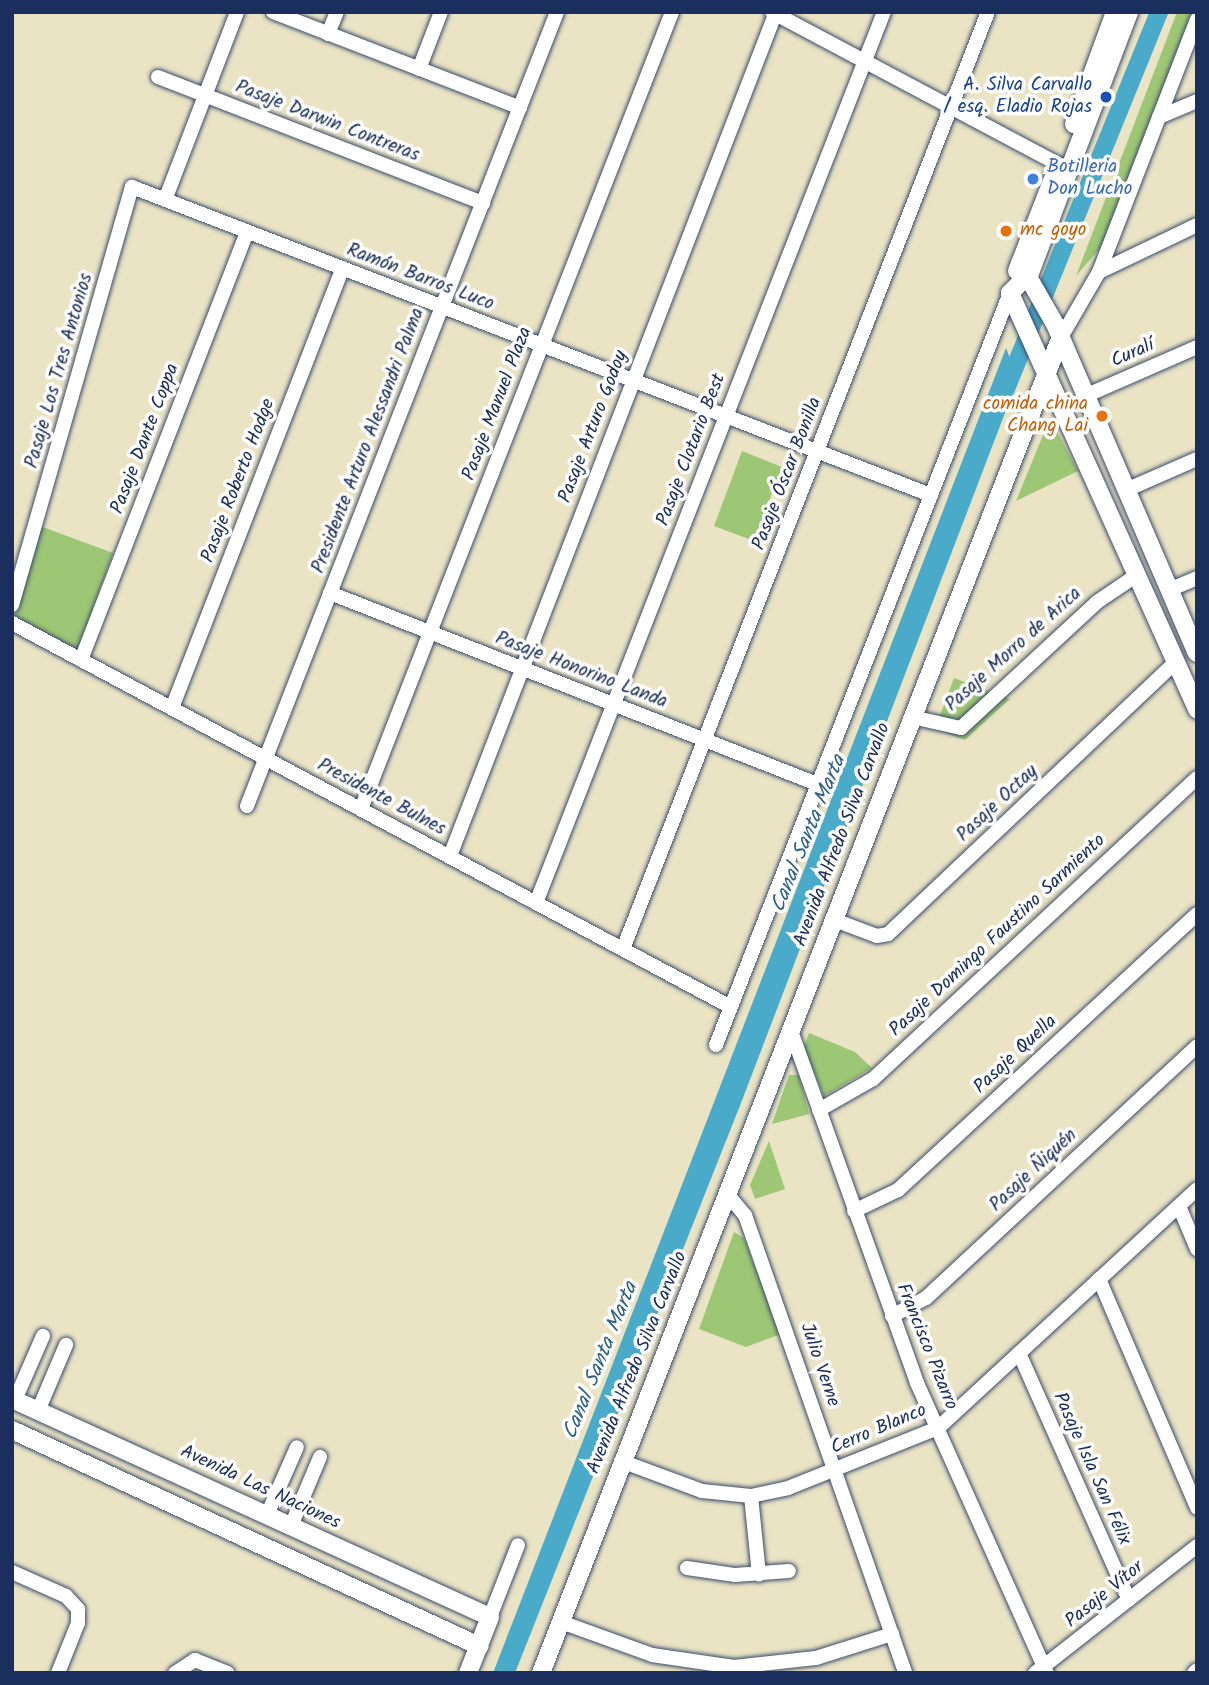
<!DOCTYPE html>
<meta charset="utf-8">
<style>
body{margin:0}
#map{position:relative;width:1209px;height:1685px;overflow:hidden;background:#eae4c5;font-family:Kalam,sans-serif}
div>[style]{position:absolute}
.green>*{inset:0;background:#9dc774}
.water>*{inset:0;background:#49abc9}
.canal>*{height:18px;margin:-9px;padding:0 9px;transform-origin:9px;border-radius:9px;background:#49abc9}
.roads{filter:drop-shadow(0 0 2px #3a4a6d) drop-shadow(0 0 2px #3a4a6d)}
.minor>*{height:14px;margin:-7px;padding:0 7px;transform-origin:7px;border-radius:7px;background:#fff}
.tertiary>*{height:18px;margin:-9px;padding:0 9px;transform-origin:9px;border-radius:9px;background:#fff}
.dots>*{width:19px;height:19px;translate:-50% -50%;box-sizing:border-box;border:4px solid #fff;border-radius:50%}
span{translate:-50% -50%;white-space:nowrap;text-align:center;line-height:1.15;-webkit-text-stroke:7px #fff;paint-order:stroke}
.transit-label{font-size:19px;color:#164399}
.right{translate:-100% -50%;text-align:right}
.street-label{font-size:19px;color:#1b2f5e}
.shop-label{font-size:19px;color:#366cbe}
.left{translate:0 -50%;text-align:left}
.food-label{font-size:19px;color:#c56008}
.water-label{font-size:21px;color:#2d6189;font-style:italic}
.frame{position:absolute;inset:0;border:14px solid #1b2f5e;pointer-events:none}
</style>
<div id="map">
<div class="green">
<div style="clip-path:polygon(1177px 12px,1194px 12px,1102px 246px,1076px 276px)"></div>
<div style="clip-path:polygon(1050px 418px,1078px 471px,1016px 501px)"></div>
<div style="clip-path:polygon(742px 451px,782px 467px,754px 541px,714px 526px)"></div>
<div style="clip-path:polygon(40px 526px,113px 553px,78px 650px,14px 618px)"></div>
<div style="clip-path:polygon(954px 678px,1010px 699px,965px 740px,935px 729px)"></div>
<div style="clip-path:polygon(809px 1033px,855px 1052px,872px 1068px,824px 1096px,804px 1047px)"></div>
<div style="clip-path:polygon(789px 1075px,799px 1075px,809px 1114px,772px 1124px)"></div>
<div style="clip-path:polygon(769px 1141px,785px 1189px,755px 1199px,750px 1185px)"></div>
<div style="clip-path:polygon(734px 1232px,744px 1238px,781px 1334px,746px 1347px,699px 1329px)"></div>
</div>
<div class="water">
<div style="clip-path:polygon(1006px 348px,1018px 379px,741px 1103px,515px 1673px,493px 1673px)"></div>
</div>
<div class="canal">
<div style="left:1006px;top:389px;width:407px;rotate:-67.9deg"></div>
</div>
<div class="roads">
<div class="minor">
<div style="left:273px;top:12px;width:265px;rotate:21.2deg"></div>
<div style="left:772px;top:12px;width:336px;rotate:28deg"></div>
<div style="left:328px;top:34px;width:24px;rotate:-68deg"></div>
<div style="left:419px;top:69px;width:61px;rotate:-68.9deg"></div>
<div style="left:158px;top:77px;width:349px;rotate:21.2deg"></div>
<div style="left:1159px;top:117px;width:41px;rotate:-22.8deg"></div>
<div style="left:165px;top:200px;width:201px;rotate:-69deg"></div>
<div style="left:1099px;top:272px;width:109px;rotate:-25.6deg"></div>
<div style="left:1060px;top:339px;width:78px;rotate:-59.8deg"></div>
<div style="left:1099px;top:272px;width:271px;rotate:-68.8deg"></div>
<div style="left:1085px;top:396px;width:122px;rotate:-23.6deg"></div>
<div style="left:1126px;top:490px;width:77px;rotate:-23.6deg"></div>
<div style="left:1169px;top:590px;width:30px;rotate:-23deg"></div>
<div style="left:330px;top:593px;width:523px;rotate:21.41deg"></div>
<div style="left:12px;top:605px;width:435px;rotate:-74deg"></div>
<div style="left:132px;top:187px;width:853px;rotate:21.09deg"></div>
<div style="left:12px;top:623px;width:815px;rotate:28.11deg"></div>
<div style="left:81px;top:660px;width:459px;rotate:-68.8deg"></div>
<div style="left:172px;top:708px;width:472px;rotate:-68.8deg"></div>
<div style="left:912px;top:717px;width:50px;rotate:12.7deg"></div>
<div style="left:961px;top:728px;width:185px;rotate:-42.8deg"></div>
<div style="left:1097px;top:602px;width:48px;rotate:-34deg"></div>
<div style="left:247px;top:806px;width:852px;rotate:-68.67deg"></div>
<div style="left:361px;top:809px;width:856px;rotate:-68.68deg"></div>
<div style="left:450px;top:856px;width:905px;rotate:-68.88deg"></div>
<div style="left:536px;top:903px;width:957px;rotate:-68.67deg"></div>
<div style="left:832px;top:919px;width:48px;rotate:20.7deg"></div>
<div style="left:877px;top:936px;width:11px;rotate:-10deg"></div>
<div style="left:888px;top:934px;width:396px;rotate:-43.4deg"></div>
<div style="left:623px;top:949px;width:1006px;rotate:-68.72deg"></div>
<div style="left:790px;top:1028px;width:377px;rotate:70.3deg"></div>
<div style="left:917px;top:1383px;width:318px;rotate:65.9deg"></div>
<div style="left:716px;top:1045px;width:807px;rotate:-68.65deg"></div>
<div style="left:819px;top:1110px;width:62px;rotate:-29.9deg"></div>
<div style="left:873px;top:1079px;width:442px;rotate:-42.9deg"></div>
<div style="left:728px;top:1195px;width:26px;rotate:50deg"></div>
<div style="left:745px;top:1215px;width:485px;rotate:70.7deg"></div>
<div style="left:1179px;top:1206px;width:47px;rotate:67.3deg"></div>
<div style="left:854px;top:1211px;width:49px;rotate:-25.5deg"></div>
<div style="left:898px;top:1190px;width:407px;rotate:-42.7deg"></div>
<div style="left:1099px;top:1279px;width:249px;rotate:66.8deg"></div>
<div style="left:892px;top:1316px;width:38px;rotate:-28deg"></div>
<div style="left:926px;top:1298px;width:370px;rotate:-42.9deg"></div>
<div style="left:1019px;top:1353px;width:270px;rotate:66deg"></div>
<div style="left:15px;top:1400px;width:70px;rotate:-66.4deg"></div>
<div style="left:38px;top:1411px;width:72px;rotate:-67deg"></div>
<div style="left:621px;top:1461px;width:86px;rotate:20.3deg"></div>
<div style="left:702px;top:1491px;width:49px;rotate:5.8deg"></div>
<div style="left:751px;top:1496px;width:38px;rotate:-12deg"></div>
<div style="left:788px;top:1488px;width:162px;rotate:-21.8deg"></div>
<div style="left:938px;top:1428px;width:352px;rotate:-42.7deg"></div>
<div style="left:751px;top:1496px;width:79px;rotate:84.2deg"></div>
<div style="left:267px;top:1515px;width:74px;rotate:-66.2deg"></div>
<div style="left:291px;top:1526px;width:75px;rotate:-67.2deg"></div>
<div style="left:687px;top:1568px;width:49px;rotate:8.3deg"></div>
<div style="left:735px;top:1575px;width:54px;rotate:-4.2deg"></div>
<div style="left:12px;top:1572px;width:59px;rotate:24deg"></div>
<div style="left:66px;top:1596px;width:18px;rotate:47deg"></div>
<div style="left:78px;top:1609px;width:14px;rotate:90deg"></div>
<div style="left:78px;top:1623px;width:54px;rotate:111.8deg"></div>
<div style="left:490px;top:1617px;width:77px;rotate:-68.7deg"></div>
<div style="left:561px;top:1622px;width:97px;rotate:19.9deg"></div>
<div style="left:652px;top:1655px;width:83px;rotate:8.3deg"></div>
<div style="left:734px;top:1667px;width:82px;rotate:-6.3deg"></div>
<div style="left:816px;top:1658px;width:80px;rotate:-17.5deg"></div>
<div style="left:175px;top:1673px;width:24px;rotate:-33deg"></div>
<div style="left:195px;top:1660px;width:35px;rotate:22deg"></div>
<div style="left:1035px;top:1673px;width:206px;rotate:-38.1deg"></div>
<div style="left:1194px;top:1673px;width:4px;rotate:-45deg"></div>
</div>
<div class="tertiary">
<div style="left:1074px;top:124px;width:119px;rotate:-69.9deg"></div>
<div style="left:1020px;top:263px;width:70px;rotate:60.2deg"></div>
<div style="left:1055px;top:324px;width:358px;rotate:66.7deg"></div>
<div style="left:1017px;top:271px;width:102px;rotate:-68.7deg"></div>
<div style="left:1010px;top:293px;width:457px;rotate:65.8deg"></div>
<div style="left:1010px;top:293px;width:28px;rotate:-45deg"></div>
<div style="left:1030px;top:273px;width:279px;rotate:-69.2deg"></div>
<div style="left:12px;top:1399px;width:525px;rotate:24.52deg"></div>
<div style="left:490px;top:1617px;width:60px;rotate:111.4deg"></div>
<div style="left:12px;top:1430px;width:515px;rotate:24.82deg"></div>
<div style="left:541px;top:1673px;width:1431px;rotate:-68.74deg"></div>
</div>
</div>
<div class="dots">
<div style="left:1106px;top:97px;background:#1a4fb4"></div>
<div style="left:1033px;top:179px;background:#3f7fe0"></div>
<div style="left:1006px;top:231px;background:#e8710a"></div>
<div style="left:1102px;top:416px;background:#e8710a"></div>
</div>
<div class="transit-label">
<span class="right" style="left:1092px;top:97px">A. Silva Carvallo<br>/ esq. Eladio Rojas</span>
</div>
<div class="street-label">
<span style="left:327px;top:122px;rotate:21deg">Pasaje Darwin Contreras</span>
<span style="left:420px;top:278px;rotate:21deg">Ramón Barros Luco</span>
<span style="left:1133px;top:354px;rotate:-24deg">Curalí</span>
<span style="left:60px;top:371px;rotate:-74deg">Pasaje Los Tres Antonios</span>
<span style="left:498px;top:404px;rotate:-69deg">Pasaje Manuel Plaza</span>
<span style="left:594px;top:427px;rotate:-69deg">Pasaje Arturo Godoy</span>
<span style="left:146px;top:439px;rotate:-69deg">Pasaje Dante Coppa</span>
<span style="left:369px;top:441px;rotate:-69deg">Presidente Arturo Alessandri Palma</span>
<span style="left:692px;top:450px;rotate:-69deg">Pasaje Clotario Best</span>
<span style="left:788px;top:474px;rotate:-69deg">Pasaje Óscar Bonilla</span>
<span style="left:239px;top:481px;rotate:-69deg">Pasaje Roberto Hodge</span>
<span style="left:1014px;top:650px;rotate:-42deg">Pasaje Morro de Arica</span>
<span style="left:581px;top:671px;rotate:21deg">Pasaje Honorino Landa</span>
<span style="left:381px;top:798px;rotate:28deg">Presidente Bulnes</span>
<span style="left:998px;top:804px;rotate:-43deg">Pasaje Octay</span>
<span style="left:843px;top:835px;rotate:-69deg">Avenida Alfredo Silva Carvallo</span>
<span style="left:998px;top:936px;rotate:-43deg">Pasaje Domingo Faustino Sarmiento</span>
<span style="left:1016px;top:1055px;rotate:-43deg">Pasaje Quella</span>
<span style="left:1034px;top:1171px;rotate:-43deg">Pasaje Ñiquén</span>
<span style="left:926px;top:1347px;rotate:68deg">Francisco Pizarro</span>
<span style="left:638px;top:1363px;rotate:-68deg">Avenida Alfredo Silva Carvallo</span>
<span style="left:819px;top:1365px;rotate:71deg">Julio Verne</span>
<span style="left:879px;top:1430px;rotate:-23deg">Cerro Blanco</span>
<span style="left:1091px;top:1469px;rotate:66deg">Pasaje Isla San Félix</span>
<span style="left:260px;top:1488px;rotate:25deg">Avenida Las Naciones</span>
<span style="left:1105px;top:1595px;rotate:-39deg">Pasaje Vítor</span>
</div>
<div class="shop-label">
<span class="left" style="left:1047px;top:179px">Botilleria<br>Don Lucho</span>
</div>
<div class="food-label">
<span class="left" style="left:1020px;top:231px">mc goyo</span>
<span class="right" style="left:1088px;top:416px">comida china<br>Chang Lai</span>
</div>
<div class="water-label">
<span style="left:809px;top:834px;rotate:-68deg">Canal Santa Marta</span>
<span style="left:601px;top:1361px;rotate:-68deg">Canal Santa Marta</span>
</div>
<div class="frame"></div>
</div>
